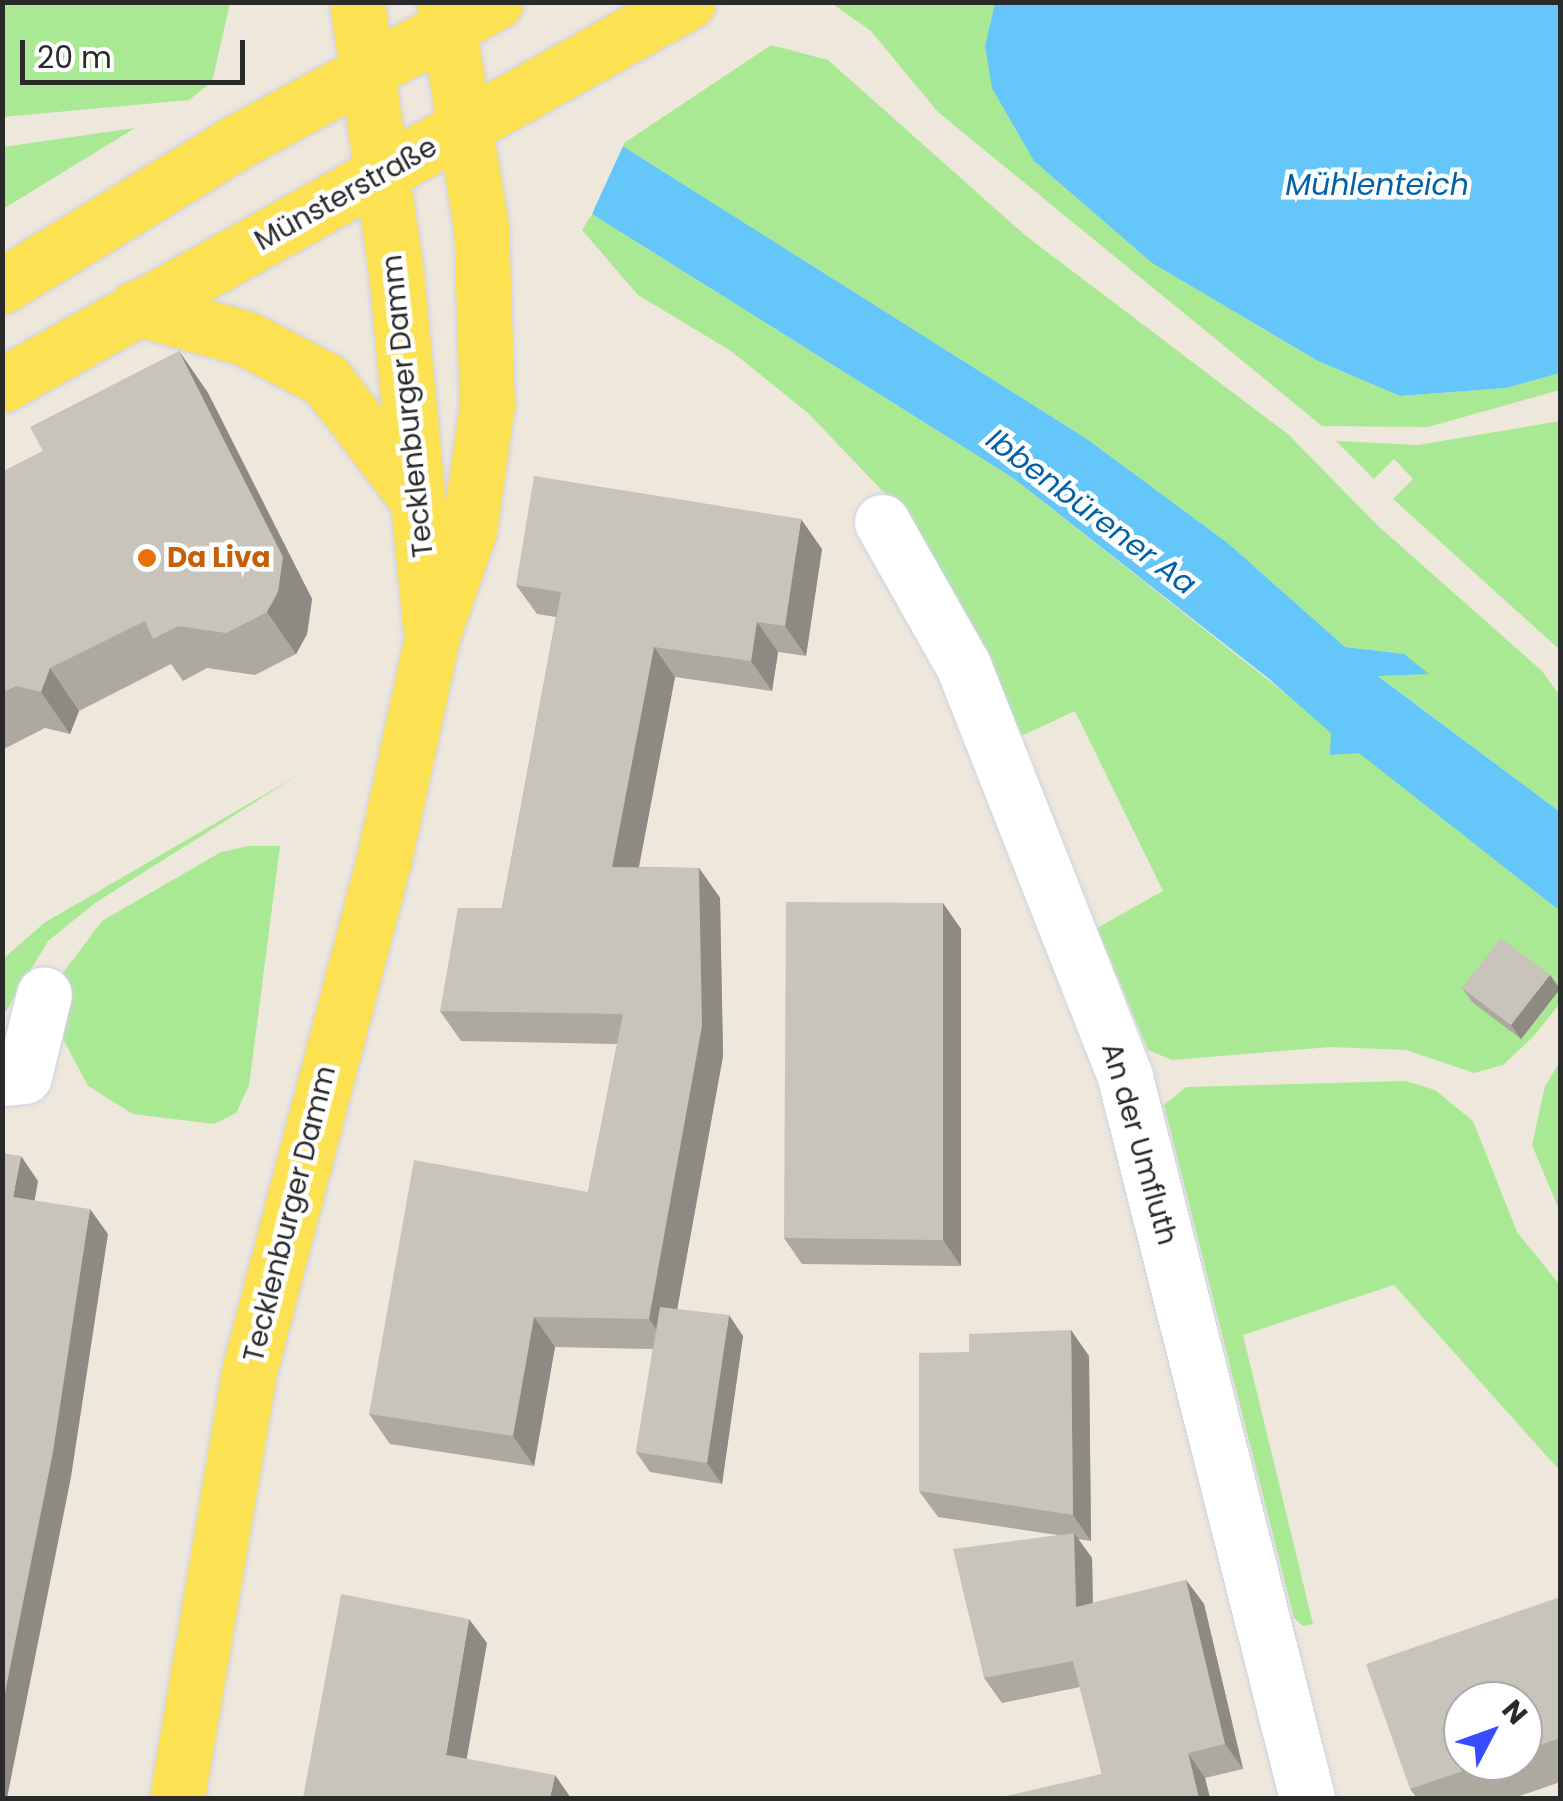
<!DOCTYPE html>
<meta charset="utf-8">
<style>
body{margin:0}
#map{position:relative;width:1563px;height:1801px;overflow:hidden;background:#eee7db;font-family:Poppins,sans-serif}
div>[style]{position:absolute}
.green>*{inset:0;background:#a9e993}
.water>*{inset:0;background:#65c6f9}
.pier>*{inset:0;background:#eee7db}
.roads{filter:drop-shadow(0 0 2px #d0d2e5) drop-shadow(0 0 2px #d0d2e5)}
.minor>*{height:55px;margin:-27.5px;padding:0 27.5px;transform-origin:27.5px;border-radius:27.5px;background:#fff}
.major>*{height:55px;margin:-27.5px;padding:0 27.5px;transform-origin:27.5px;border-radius:27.5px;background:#fce252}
.wall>*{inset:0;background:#ada9a1}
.shaded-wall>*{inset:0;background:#8d8983}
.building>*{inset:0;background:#c9c4bb}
.dots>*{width:28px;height:28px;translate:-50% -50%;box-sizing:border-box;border:5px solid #fff;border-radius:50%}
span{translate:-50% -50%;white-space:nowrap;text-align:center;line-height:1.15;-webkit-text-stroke:9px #fff;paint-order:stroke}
.street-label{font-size:28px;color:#2a2a2a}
.food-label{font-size:28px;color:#c56008;font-weight:700}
.left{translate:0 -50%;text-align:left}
.water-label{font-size:30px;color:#0261a7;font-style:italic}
.frame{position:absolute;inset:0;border:5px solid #2a2a2a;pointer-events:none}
.north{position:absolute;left:1443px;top:1681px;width:100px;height:100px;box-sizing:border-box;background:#fff;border:2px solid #aaa;border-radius:50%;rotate:49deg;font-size:28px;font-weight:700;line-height:40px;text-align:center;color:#2a2a2a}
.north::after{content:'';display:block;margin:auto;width:35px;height:45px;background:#374cff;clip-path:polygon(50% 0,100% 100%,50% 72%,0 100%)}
.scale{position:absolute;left:20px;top:40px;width:225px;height:45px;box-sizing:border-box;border:5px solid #2a2a2a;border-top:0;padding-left:12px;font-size:30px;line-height:35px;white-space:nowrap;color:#2a2a2a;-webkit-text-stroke:8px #fff;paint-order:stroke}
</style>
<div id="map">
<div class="green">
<div style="clip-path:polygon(3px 2px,230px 2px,230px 3px,212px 82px,189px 100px,3px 117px)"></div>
<div style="clip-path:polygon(995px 3px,985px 46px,1034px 161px,1152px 263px,1318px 361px,1400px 396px,1506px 388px,1560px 373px,1560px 390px,1428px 427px,1322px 426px,938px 112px,871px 31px,833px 4px)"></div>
<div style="clip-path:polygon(771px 45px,828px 60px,1026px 236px,1289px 435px,1377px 525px,1542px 671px,1560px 696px,1560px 812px,1376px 674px,1404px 654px,1345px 647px,1229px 544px,1087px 439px,621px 145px)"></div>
<div style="clip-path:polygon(135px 128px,3px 209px,3px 147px)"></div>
<div style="clip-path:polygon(592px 214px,1013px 478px,1560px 911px,1560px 1003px,1534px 1036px,1503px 1065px,1474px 1073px,1406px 1050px,1331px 1047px,1172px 1060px,1148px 1050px,1097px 928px,1163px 891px,1075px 711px,1015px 739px,895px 504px,808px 413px,731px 351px,638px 295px,582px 230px)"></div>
<div style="clip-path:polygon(1560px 421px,1560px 650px,1393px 499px,1413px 479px,1394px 459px,1374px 479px,1336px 441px,1418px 445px)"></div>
<div style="clip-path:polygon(298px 775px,95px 903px,48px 941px,3px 1016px,3px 959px,44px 923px)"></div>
<div style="clip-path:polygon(249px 846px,280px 846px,249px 1086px,236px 1113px,214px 1124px,133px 1114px,88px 1086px,64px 1041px,57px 981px,102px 921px,221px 852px)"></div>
<div style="clip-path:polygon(1560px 1062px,1560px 1212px,1532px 1145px,1545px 1086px)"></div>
<div style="clip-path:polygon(1405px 1081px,1435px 1090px,1473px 1121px,1517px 1232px,1560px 1285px,1560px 1471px,1394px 1285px,1243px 1335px,1313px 1624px,1303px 1626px,1294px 1618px,1164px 1105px,1186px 1087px)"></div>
</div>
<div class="water">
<div style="clip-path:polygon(995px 3px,1560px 3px,1560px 373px,1506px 388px,1400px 396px,1318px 361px,1152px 263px,1034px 161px,992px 88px,985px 46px)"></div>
<div style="clip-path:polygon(621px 145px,1087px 439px,1229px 544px,1345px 647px,1404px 654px,1429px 674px,1378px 676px,1560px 812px,1560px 911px,1359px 753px,1330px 755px,1331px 733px,1268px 678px,1013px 478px,592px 214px)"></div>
</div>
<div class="pier">
<div style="clip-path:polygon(623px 140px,625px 142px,590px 218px,587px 212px)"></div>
</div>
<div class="roads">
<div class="minor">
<div style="left:882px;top:522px;width:164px;rotate:60.5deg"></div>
<div style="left:963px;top:665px;width:443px;rotate:68.5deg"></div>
<div style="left:1125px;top:1077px;width:744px;rotate:75.83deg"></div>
<div style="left:2px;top:1078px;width:22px;rotate:-5deg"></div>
<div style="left:24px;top:1076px;width:84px;rotate:-76.3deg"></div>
</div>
<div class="major">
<div style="left:357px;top:2px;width:274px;rotate:81.8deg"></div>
<div style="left:396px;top:273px;width:354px;rotate:84.5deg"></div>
<div style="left:2px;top:286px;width:276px;rotate:-31.5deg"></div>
<div style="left:237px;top:142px;width:294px;rotate:-28.4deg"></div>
<div style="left:136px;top:308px;width:113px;rotate:15.4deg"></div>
<div style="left:245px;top:338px;width:91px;rotate:27.4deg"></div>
<div style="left:326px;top:380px;width:148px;rotate:52.7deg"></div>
<div style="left:2px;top:385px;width:786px;rotate:-29.18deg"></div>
<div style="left:177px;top:1798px;width:436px;rotate:-80.4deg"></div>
<div style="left:250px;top:1368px;width:526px;rotate:-75.25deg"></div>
<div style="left:384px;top:859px;width:227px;rotate:-77.8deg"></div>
<div style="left:432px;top:637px;width:112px;rotate:-70.8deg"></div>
<div style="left:469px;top:531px;width:127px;rotate:-81.9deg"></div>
<div style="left:487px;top:405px;width:178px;rotate:-91.9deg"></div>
<div style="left:481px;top:227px;width:228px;rotate:-99.3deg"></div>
</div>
</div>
<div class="wall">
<div style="clip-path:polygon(179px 351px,208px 393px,312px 599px,307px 634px,296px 654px,255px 675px,207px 668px,183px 681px,171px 664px,79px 711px,70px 734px,45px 728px,2px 750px,2px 472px,43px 451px)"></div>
<div style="clip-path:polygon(822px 549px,806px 656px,778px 652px,772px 691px,675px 677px,639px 867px,699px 868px,720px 898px,723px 1056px,677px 1309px,743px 1336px,722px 1484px,650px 1472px,636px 1452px,653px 1349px,555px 1347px,534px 1466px,390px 1444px,369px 1414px,588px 1192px,617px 1044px,461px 1041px,440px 1011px,502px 908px,556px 617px,537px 614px,516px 585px)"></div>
<div style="clip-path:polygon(961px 929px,961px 1266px,802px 1264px,784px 1238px)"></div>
<div style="clip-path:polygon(1550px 975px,1560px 989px,1521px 1039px,1472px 1002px,1462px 988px)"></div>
<div style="clip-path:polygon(1089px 1356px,1091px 1541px,1078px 1539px,1092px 1558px,1093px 1603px,1186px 1580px,1204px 1604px,1243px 1769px,1205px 1778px,1210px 1798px,1006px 1798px,1102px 1774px,1080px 1687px,1002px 1703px,984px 1678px,1057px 1535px,938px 1517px,919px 1491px)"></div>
<div style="clip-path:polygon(evenodd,1560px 1597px,1560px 1782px,1514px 1798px,1417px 1798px,1410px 1789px,1560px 1597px,1523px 1701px,1523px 1761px,1463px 1761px,1523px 1701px)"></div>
</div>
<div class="shaded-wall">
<div style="clip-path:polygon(179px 351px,208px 393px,312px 599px,307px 634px,296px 654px,267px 612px)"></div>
<div style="clip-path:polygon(801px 519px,822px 549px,806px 656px,785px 626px)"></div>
<div style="clip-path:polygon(757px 622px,778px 652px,772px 691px,751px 661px)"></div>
<div style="clip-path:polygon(654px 647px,675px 677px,633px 897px,612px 867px)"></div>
<div style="clip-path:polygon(50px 668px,79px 711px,70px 734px,41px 692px)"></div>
<div style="clip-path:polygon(699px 868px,720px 898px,723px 1056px,670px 1349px,649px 1319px)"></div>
<div style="clip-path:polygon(943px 903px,961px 929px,961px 1266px,943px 1240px)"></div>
<div style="clip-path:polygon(1550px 975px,1560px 989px,1521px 1039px,1511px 1025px)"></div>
<div style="clip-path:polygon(21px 1156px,38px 1181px,31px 1222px,13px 1197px)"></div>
<div style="clip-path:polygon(90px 1209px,108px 1234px,71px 1477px,7px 1798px,2px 1798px,2px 1708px)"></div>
<div style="clip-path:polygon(729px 1315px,743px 1336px,722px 1484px,707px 1463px)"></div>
<div style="clip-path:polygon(534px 1317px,555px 1347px,534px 1466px,513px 1436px)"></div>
<div style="clip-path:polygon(1071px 1330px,1089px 1356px,1091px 1541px,1073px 1515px)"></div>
<div style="clip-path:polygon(1074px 1533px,1092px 1558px,1093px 1631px,1076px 1607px)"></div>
<div style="clip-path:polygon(1186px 1580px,1204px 1604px,1243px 1769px,1225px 1744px)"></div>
<div style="clip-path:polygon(469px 1619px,487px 1643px,463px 1780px,446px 1755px)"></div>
<div style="clip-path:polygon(1188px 1753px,1205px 1778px,1210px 1798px,1199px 1798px)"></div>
<div style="clip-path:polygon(555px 1775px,571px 1798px,550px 1798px)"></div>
</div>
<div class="building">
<div style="clip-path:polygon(179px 351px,283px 557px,278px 592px,267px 612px,226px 633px,178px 626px,153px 639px,145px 621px,50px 668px,41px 692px,16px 686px,2px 693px,2px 472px,43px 451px,30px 427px)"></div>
<div style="clip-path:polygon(534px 476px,801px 519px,785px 626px,757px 622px,751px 661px,654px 647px,612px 867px,699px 868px,702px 1026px,649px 1319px,534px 1317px,513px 1436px,369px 1414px,414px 1160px,588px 1192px,623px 1014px,440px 1011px,458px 908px,502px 908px,561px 592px,516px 585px)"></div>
<div style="clip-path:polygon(786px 902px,943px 903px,943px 1240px,784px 1238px)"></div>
<div style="clip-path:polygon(1501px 938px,1550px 975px,1511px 1025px,1462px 988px)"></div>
<div style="clip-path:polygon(2px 1153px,21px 1156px,13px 1197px,90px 1209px,53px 1452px,2px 1708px)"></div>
<div style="clip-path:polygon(660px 1307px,729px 1315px,707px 1463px,636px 1452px)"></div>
<div style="clip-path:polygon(1071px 1330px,1073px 1515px,919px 1491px,919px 1353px,969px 1352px,969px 1334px)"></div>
<div style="clip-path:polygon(1074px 1533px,1076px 1607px,1186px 1580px,1225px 1744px,1188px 1753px,1199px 1798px,1006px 1798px,1006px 1796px,1102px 1774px,1073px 1661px,984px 1678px,953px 1549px)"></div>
<div style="clip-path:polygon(341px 1594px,469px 1619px,446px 1755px,555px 1775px,550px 1798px,303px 1798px)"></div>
<div style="clip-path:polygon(1560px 1597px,1560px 1738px,1523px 1751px,1523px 1701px,1463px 1701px,1463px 1761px,1493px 1761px,1410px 1789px,1366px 1664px)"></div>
</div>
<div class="dots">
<div style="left:147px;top:558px;background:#e8710a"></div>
</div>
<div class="street-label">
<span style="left:346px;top:194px;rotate:-29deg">Münsterstraße</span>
<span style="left:408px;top:406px;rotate:-96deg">Tecklenburger Damm</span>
<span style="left:1139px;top:1144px;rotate:74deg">An der Umfluth</span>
<span style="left:290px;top:1214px;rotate:-76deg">Tecklenburger Damm</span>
</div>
<div class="food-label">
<span class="left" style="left:167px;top:558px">Da Liva</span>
</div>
<div class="water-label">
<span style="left:1377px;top:185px">Mühlenteich</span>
<span style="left:1091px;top:512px;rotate:37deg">Ibbenbürener Aa</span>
</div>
<div class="frame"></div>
<div class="north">N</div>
<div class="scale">20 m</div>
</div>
